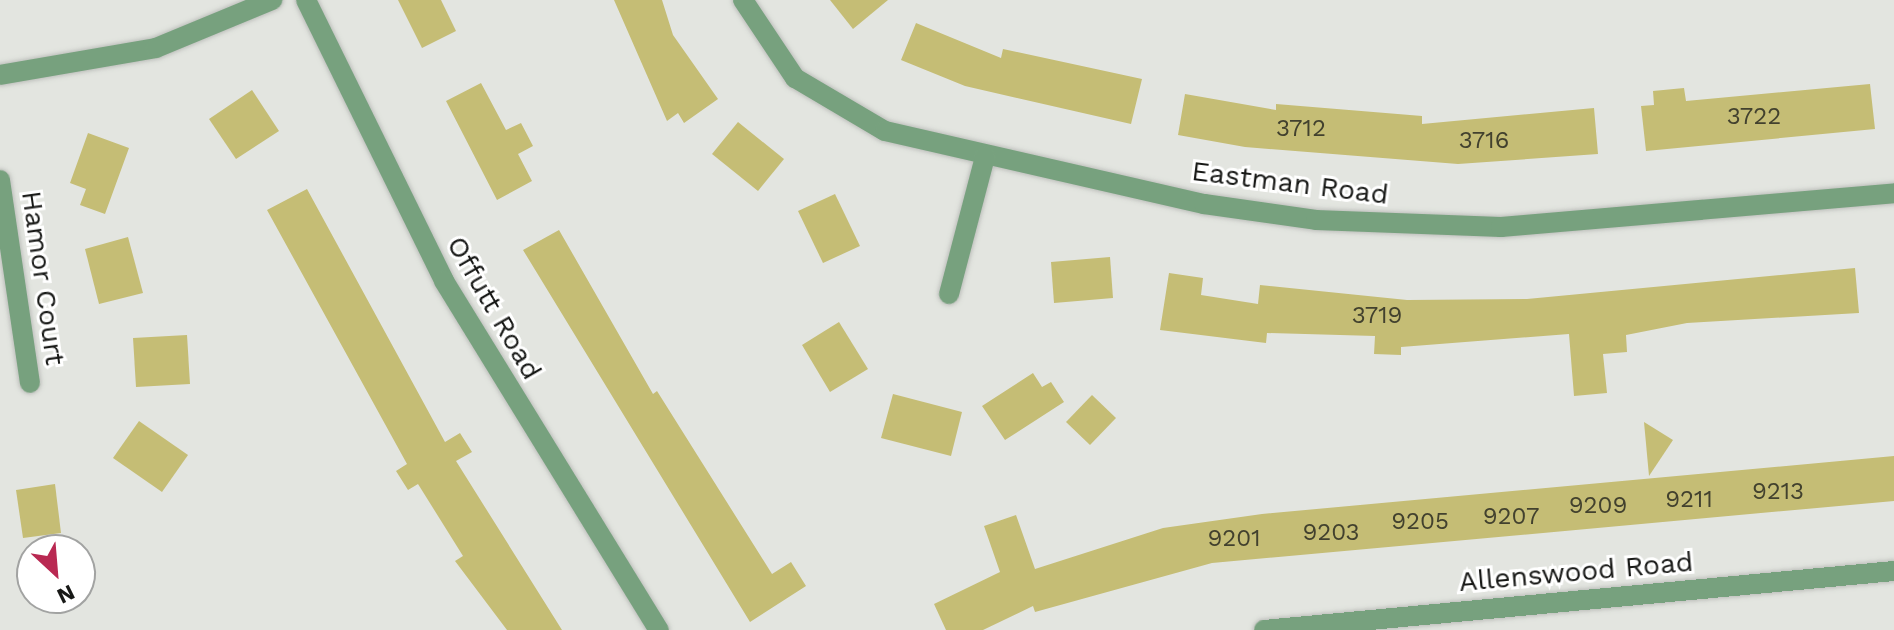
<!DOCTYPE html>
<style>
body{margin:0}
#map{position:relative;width:1894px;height:630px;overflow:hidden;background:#e3e5e0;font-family:"Work Sans",sans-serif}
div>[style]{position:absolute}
.building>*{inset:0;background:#c5bd75}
.roads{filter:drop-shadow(0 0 2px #bec0bc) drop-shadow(0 0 2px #bec0bc)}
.minor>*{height:20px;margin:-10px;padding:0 10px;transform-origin:10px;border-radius:10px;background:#77a17e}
.tertiary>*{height:20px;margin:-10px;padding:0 10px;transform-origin:10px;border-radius:10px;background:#77a17e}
span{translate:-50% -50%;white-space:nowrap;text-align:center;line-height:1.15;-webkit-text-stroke:6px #fff;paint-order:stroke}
.number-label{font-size:24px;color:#42412e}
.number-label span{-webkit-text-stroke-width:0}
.street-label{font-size:28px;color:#171816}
.north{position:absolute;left:16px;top:534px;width:80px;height:80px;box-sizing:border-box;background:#fff;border:2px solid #a2a3a2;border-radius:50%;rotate:154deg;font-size:22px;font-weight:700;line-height:32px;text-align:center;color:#171816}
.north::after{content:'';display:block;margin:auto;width:28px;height:36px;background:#b92952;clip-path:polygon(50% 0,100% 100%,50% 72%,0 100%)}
</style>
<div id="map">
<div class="building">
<div style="clip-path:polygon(398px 0,441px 0,456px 31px,422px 48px)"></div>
<div style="clip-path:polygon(614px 0,662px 0,673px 35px,718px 99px,684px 123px,678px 113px,667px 121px)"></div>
<div style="clip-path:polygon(830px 0,888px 0,853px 29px)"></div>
<div style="clip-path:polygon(916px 23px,1001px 58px,1003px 49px,1142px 79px,1131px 124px,965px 86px,901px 60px)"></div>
<div style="clip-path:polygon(481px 83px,506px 130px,521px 123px,533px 146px,518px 154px,532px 181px,497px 200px,446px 101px)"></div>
<div style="clip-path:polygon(1870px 84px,1875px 129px,1646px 151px,1641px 106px,1654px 105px,1653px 91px,1684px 88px,1686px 101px)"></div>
<div style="clip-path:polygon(252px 90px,279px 131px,236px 159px,209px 119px)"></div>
<div style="clip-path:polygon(1185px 94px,1276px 110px,1276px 104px,1422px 116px,1422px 124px,1594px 108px,1598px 154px,1458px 164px,1245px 147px,1178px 135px)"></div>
<div style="clip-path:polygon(738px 122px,784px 159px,758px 191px,712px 154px)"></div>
<div style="clip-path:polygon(88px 133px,129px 148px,105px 214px,80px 205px,86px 189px,70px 183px)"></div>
<div style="clip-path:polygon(307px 189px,445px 442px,460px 433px,472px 452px,456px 461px,562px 630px,507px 630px,455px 561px,463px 556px,418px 484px,408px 490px,396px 471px,407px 464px,267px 210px)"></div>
<div style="clip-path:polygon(835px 194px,860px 246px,823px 263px,798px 211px)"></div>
<div style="clip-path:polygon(559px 230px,653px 394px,657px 391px,772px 574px,791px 562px,806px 586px,750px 622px,523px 250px)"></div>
<div style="clip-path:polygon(128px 237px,143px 293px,99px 304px,85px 249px)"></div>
<div style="clip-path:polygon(1110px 257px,1113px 298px,1054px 303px,1051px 262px)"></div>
<div style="clip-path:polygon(1855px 268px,1859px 313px,1687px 323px,1626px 335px,1627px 352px,1603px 354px,1607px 393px,1574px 396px,1569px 334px,1401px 347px,1401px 355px,1374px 354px,1375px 336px,1267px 333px,1266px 343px,1160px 330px,1169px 273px,1203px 278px,1201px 295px,1258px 304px,1260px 285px,1407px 300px,1527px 299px)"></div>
<div style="clip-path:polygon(839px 322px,868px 369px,830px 392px,802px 345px)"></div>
<div style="clip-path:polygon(187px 335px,190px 384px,136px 387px,133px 338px)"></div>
<div style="clip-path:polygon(1033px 373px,1042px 387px,1051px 382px,1064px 402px,1005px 440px,982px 406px)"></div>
<div style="clip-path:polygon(893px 394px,962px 412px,951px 456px,881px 438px)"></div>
<div style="clip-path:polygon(1092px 395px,1116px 418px,1090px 445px,1066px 422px)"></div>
<div style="clip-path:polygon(139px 421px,188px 455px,162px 492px,113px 458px)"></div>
<div style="clip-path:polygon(1644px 422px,1673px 440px,1649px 476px)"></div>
<div style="clip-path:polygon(1894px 456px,1894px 501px,1212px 563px,1035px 612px,1033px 606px,983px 630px,946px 630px,934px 604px,1000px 572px,984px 526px,1016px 515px,1035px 569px,1163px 528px,1262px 514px)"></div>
<div style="clip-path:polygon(55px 484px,61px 533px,23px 538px,16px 490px)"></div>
</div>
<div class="roads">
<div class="minor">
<div style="left:743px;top:0;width:94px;rotate:56.3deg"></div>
<div style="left:795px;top:78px;width:104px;rotate:30.5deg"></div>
<div style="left:885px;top:131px;width:327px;rotate:12.9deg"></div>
<div style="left:1204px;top:204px;width:113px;rotate:8.1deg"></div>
<div style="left:1316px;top:220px;width:185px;rotate:2.2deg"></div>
<div style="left:1501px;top:227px;width:394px;rotate:-4.9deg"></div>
<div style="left:0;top:75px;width:158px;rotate:-9.8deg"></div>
<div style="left:156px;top:48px;width:126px;rotate:-22.5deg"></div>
<div style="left:0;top:180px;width:205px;rotate:81.6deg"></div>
<div style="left:949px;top:294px;width:142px;rotate:-75.3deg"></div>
<div style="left:1264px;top:630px;width:633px;rotate:-5.35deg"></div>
</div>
<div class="tertiary">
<div style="left:306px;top:0;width:313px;rotate:63.8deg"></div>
<div style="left:444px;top:281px;width:410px;rotate:58.4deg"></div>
</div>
</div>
<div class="number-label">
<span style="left:1754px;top:117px">3722</span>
<span style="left:1301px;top:129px">3712</span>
<span style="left:1484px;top:141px">3716</span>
<span style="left:1377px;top:316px">3719</span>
<span style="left:1778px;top:492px">9213</span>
<span style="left:1689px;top:500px">9211</span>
<span style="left:1598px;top:506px">9209</span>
<span style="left:1511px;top:517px">9207</span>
<span style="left:1420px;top:522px">9205</span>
<span style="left:1331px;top:533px">9203</span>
<span style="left:1234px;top:539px">9201</span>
</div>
<div class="street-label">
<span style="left:1290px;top:183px;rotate:7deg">Eastman Road</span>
<span style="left:43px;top:278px;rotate:82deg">Hamor Court</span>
<span style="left:494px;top:308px;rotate:60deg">Offutt Road</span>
<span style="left:1576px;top:572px;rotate:-5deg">Allenswood Road</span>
</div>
<div class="north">N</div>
</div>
